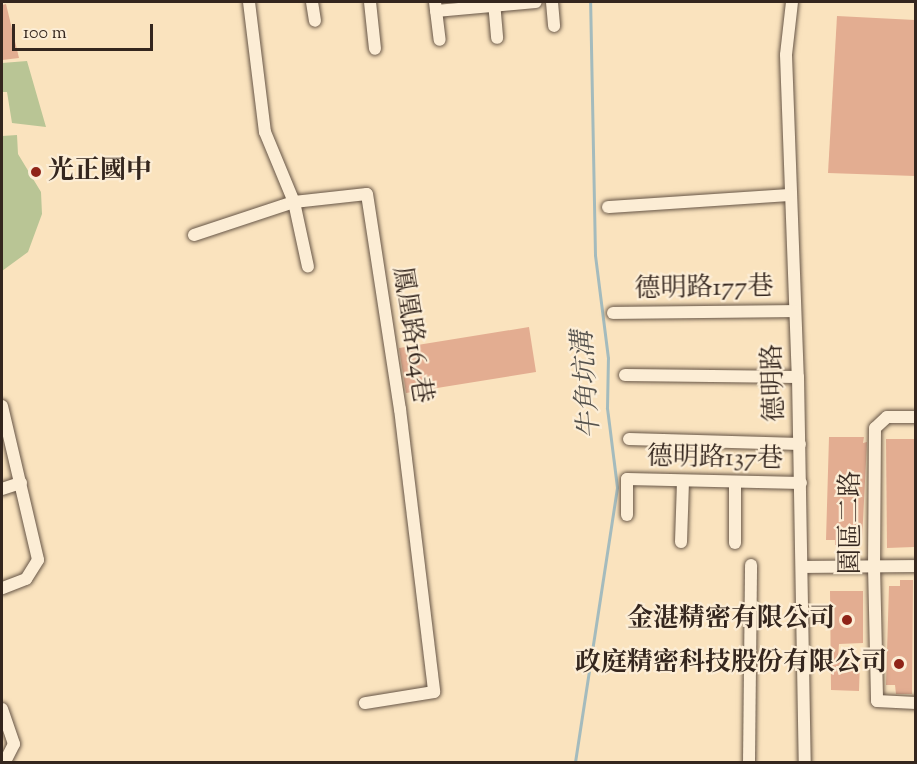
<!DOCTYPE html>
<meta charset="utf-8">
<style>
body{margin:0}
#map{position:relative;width:917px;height:764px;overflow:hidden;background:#fae3be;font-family:"Sorts Mill Goudy","Noto Serif TC",serif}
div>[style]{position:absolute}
.green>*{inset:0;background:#b9c595}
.stream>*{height:3px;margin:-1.5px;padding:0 1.5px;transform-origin:1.5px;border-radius:1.5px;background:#a4bbbd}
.building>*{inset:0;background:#e3ad91}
.roads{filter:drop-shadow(0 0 2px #665546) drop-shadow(0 0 2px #665546)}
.minor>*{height:12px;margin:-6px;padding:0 6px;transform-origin:6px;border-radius:6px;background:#fcedd5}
.dots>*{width:16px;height:16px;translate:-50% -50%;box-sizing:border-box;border:3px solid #fcedd5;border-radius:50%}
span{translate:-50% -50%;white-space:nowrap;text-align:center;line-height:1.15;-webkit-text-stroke:4.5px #fcedd5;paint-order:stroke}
.poi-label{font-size:26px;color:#34261e;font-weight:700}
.left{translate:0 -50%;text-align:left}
.right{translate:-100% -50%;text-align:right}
.street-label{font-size:26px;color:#34261e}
.water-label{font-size:27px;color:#56534e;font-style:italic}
.frame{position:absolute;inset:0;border:3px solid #34261e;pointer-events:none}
.scale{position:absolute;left:12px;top:24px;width:141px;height:27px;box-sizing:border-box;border:3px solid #34261e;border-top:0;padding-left:8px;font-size:18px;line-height:21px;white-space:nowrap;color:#34261e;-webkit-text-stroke:4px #fcedd5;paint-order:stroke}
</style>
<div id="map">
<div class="green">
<div style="clip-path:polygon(27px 61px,46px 127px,12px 123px,7px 92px,2px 92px,2px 63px)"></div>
<div style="clip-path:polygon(17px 135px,18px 154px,41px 192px,42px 214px,28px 252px,2px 271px,2px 136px)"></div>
</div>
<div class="stream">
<div style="left:575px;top:762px;width:278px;rotate:-81.3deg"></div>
<div style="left:617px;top:487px;width:80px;rotate:-97.2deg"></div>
<div style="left:607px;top:408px;width:50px;rotate:-88.9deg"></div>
<div style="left:608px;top:358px;width:104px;rotate:-97.2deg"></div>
<div style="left:595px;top:255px;width:253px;rotate:-91.1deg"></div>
</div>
<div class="building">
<div style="clip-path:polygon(6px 4px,19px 58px,2px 60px,2px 5px)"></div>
<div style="clip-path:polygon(837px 16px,915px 20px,915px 176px,828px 173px)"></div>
<div style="clip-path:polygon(529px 327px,536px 372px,406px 393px,399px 348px)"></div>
<div style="clip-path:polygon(829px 437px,864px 437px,863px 443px,867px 442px,862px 540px,855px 540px,855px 544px,835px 545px,835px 540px,826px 540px)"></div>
<div style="clip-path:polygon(886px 439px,915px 439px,914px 547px,887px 548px)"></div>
<div style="clip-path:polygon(900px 580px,913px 580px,912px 694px,896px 694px,895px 685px,886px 685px,889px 586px,900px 586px)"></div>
<div style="clip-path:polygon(830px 591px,863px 591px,863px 643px,839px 644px,838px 659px,860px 659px,859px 691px,831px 690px)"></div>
</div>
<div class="roads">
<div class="minor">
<div style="left:249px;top:2px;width:131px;rotate:83deg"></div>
<div style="left:265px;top:132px;width:76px;rotate:67.5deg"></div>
<div style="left:294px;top:202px;width:73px;rotate:-6.3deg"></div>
<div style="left:367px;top:194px;width:218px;rotate:81.3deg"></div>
<div style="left:400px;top:409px;width:285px;rotate:83.1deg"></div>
<div style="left:434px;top:692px;width:70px;rotate:170.9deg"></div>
<div style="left:312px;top:2px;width:19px;rotate:81deg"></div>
<div style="left:370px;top:2px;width:47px;rotate:83.9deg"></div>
<div style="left:435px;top:2px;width:38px;rotate:83deg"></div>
<div style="left:494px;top:2px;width:36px;rotate:85deg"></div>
<div style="left:552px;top:2px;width:24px;rotate:85deg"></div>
<div style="left:792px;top:2px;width:53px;rotate:96.5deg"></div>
<div style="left:786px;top:55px;width:322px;rotate:87.9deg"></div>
<div style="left:798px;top:377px;width:385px;rotate:89deg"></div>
<div style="left:436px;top:11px;width:100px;rotate:-5.1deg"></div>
<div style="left:608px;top:207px;width:183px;rotate:-3.8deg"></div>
<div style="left:194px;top:235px;width:105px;rotate:-18.3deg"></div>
<div style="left:294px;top:202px;width:66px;rotate:77.8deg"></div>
<div style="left:613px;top:313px;width:182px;rotate:-0.6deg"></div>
<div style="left:625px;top:375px;width:173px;rotate:0.7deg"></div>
<div style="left:2px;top:406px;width:158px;rotate:76.8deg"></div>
<div style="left:38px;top:560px;width:22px;rotate:122deg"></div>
<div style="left:26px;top:579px;width:26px;rotate:159deg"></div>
<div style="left:916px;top:417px;width:29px;rotate:180deg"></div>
<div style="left:887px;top:417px;width:16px;rotate:137deg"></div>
<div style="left:875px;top:428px;width:138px;rotate:90.4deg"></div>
<div style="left:874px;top:566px;width:135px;rotate:88.7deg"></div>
<div style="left:877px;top:701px;width:39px;rotate:3deg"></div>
<div style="left:629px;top:439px;width:171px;rotate:1.7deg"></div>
<div style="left:2px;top:489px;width:20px;rotate:-18deg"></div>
<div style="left:627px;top:515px;width:36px;rotate:-90deg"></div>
<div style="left:627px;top:479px;width:174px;rotate:1.3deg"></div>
<div style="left:681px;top:542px;width:61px;rotate:-88.1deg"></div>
<div style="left:735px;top:543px;width:61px;rotate:-90deg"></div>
<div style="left:803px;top:567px;width:113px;rotate:-0.5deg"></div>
<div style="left:2px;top:709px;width:37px;rotate:71deg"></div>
<div style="left:14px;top:744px;width:20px;rotate:117deg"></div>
<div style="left:749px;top:762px;width:197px;rotate:-89.4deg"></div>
</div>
</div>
<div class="dots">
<div style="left:36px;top:172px;background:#8f2418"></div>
<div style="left:847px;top:620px;background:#8f2418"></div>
<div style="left:899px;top:664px;background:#8f2418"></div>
</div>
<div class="poi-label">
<span class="left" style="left:48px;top:172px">光正國中</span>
<span class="right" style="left:835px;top:620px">金湛精密有限公司</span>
<span class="right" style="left:887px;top:664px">政庭精密科技股份有限公司</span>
</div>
<div class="street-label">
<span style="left:704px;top:289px;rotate:-1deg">德明路177巷</span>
<span style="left:411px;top:335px;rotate:81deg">鳳凰路164巷</span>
<span style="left:775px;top:383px;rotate:-92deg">德明路</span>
<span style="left:715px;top:459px;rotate:1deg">德明路137巷</span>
<span style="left:852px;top:523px;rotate:-90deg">園區二路</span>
</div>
<div class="water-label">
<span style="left:588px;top:385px;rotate:-94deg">牛角坑溝</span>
</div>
<div class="frame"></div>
<div class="scale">100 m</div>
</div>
